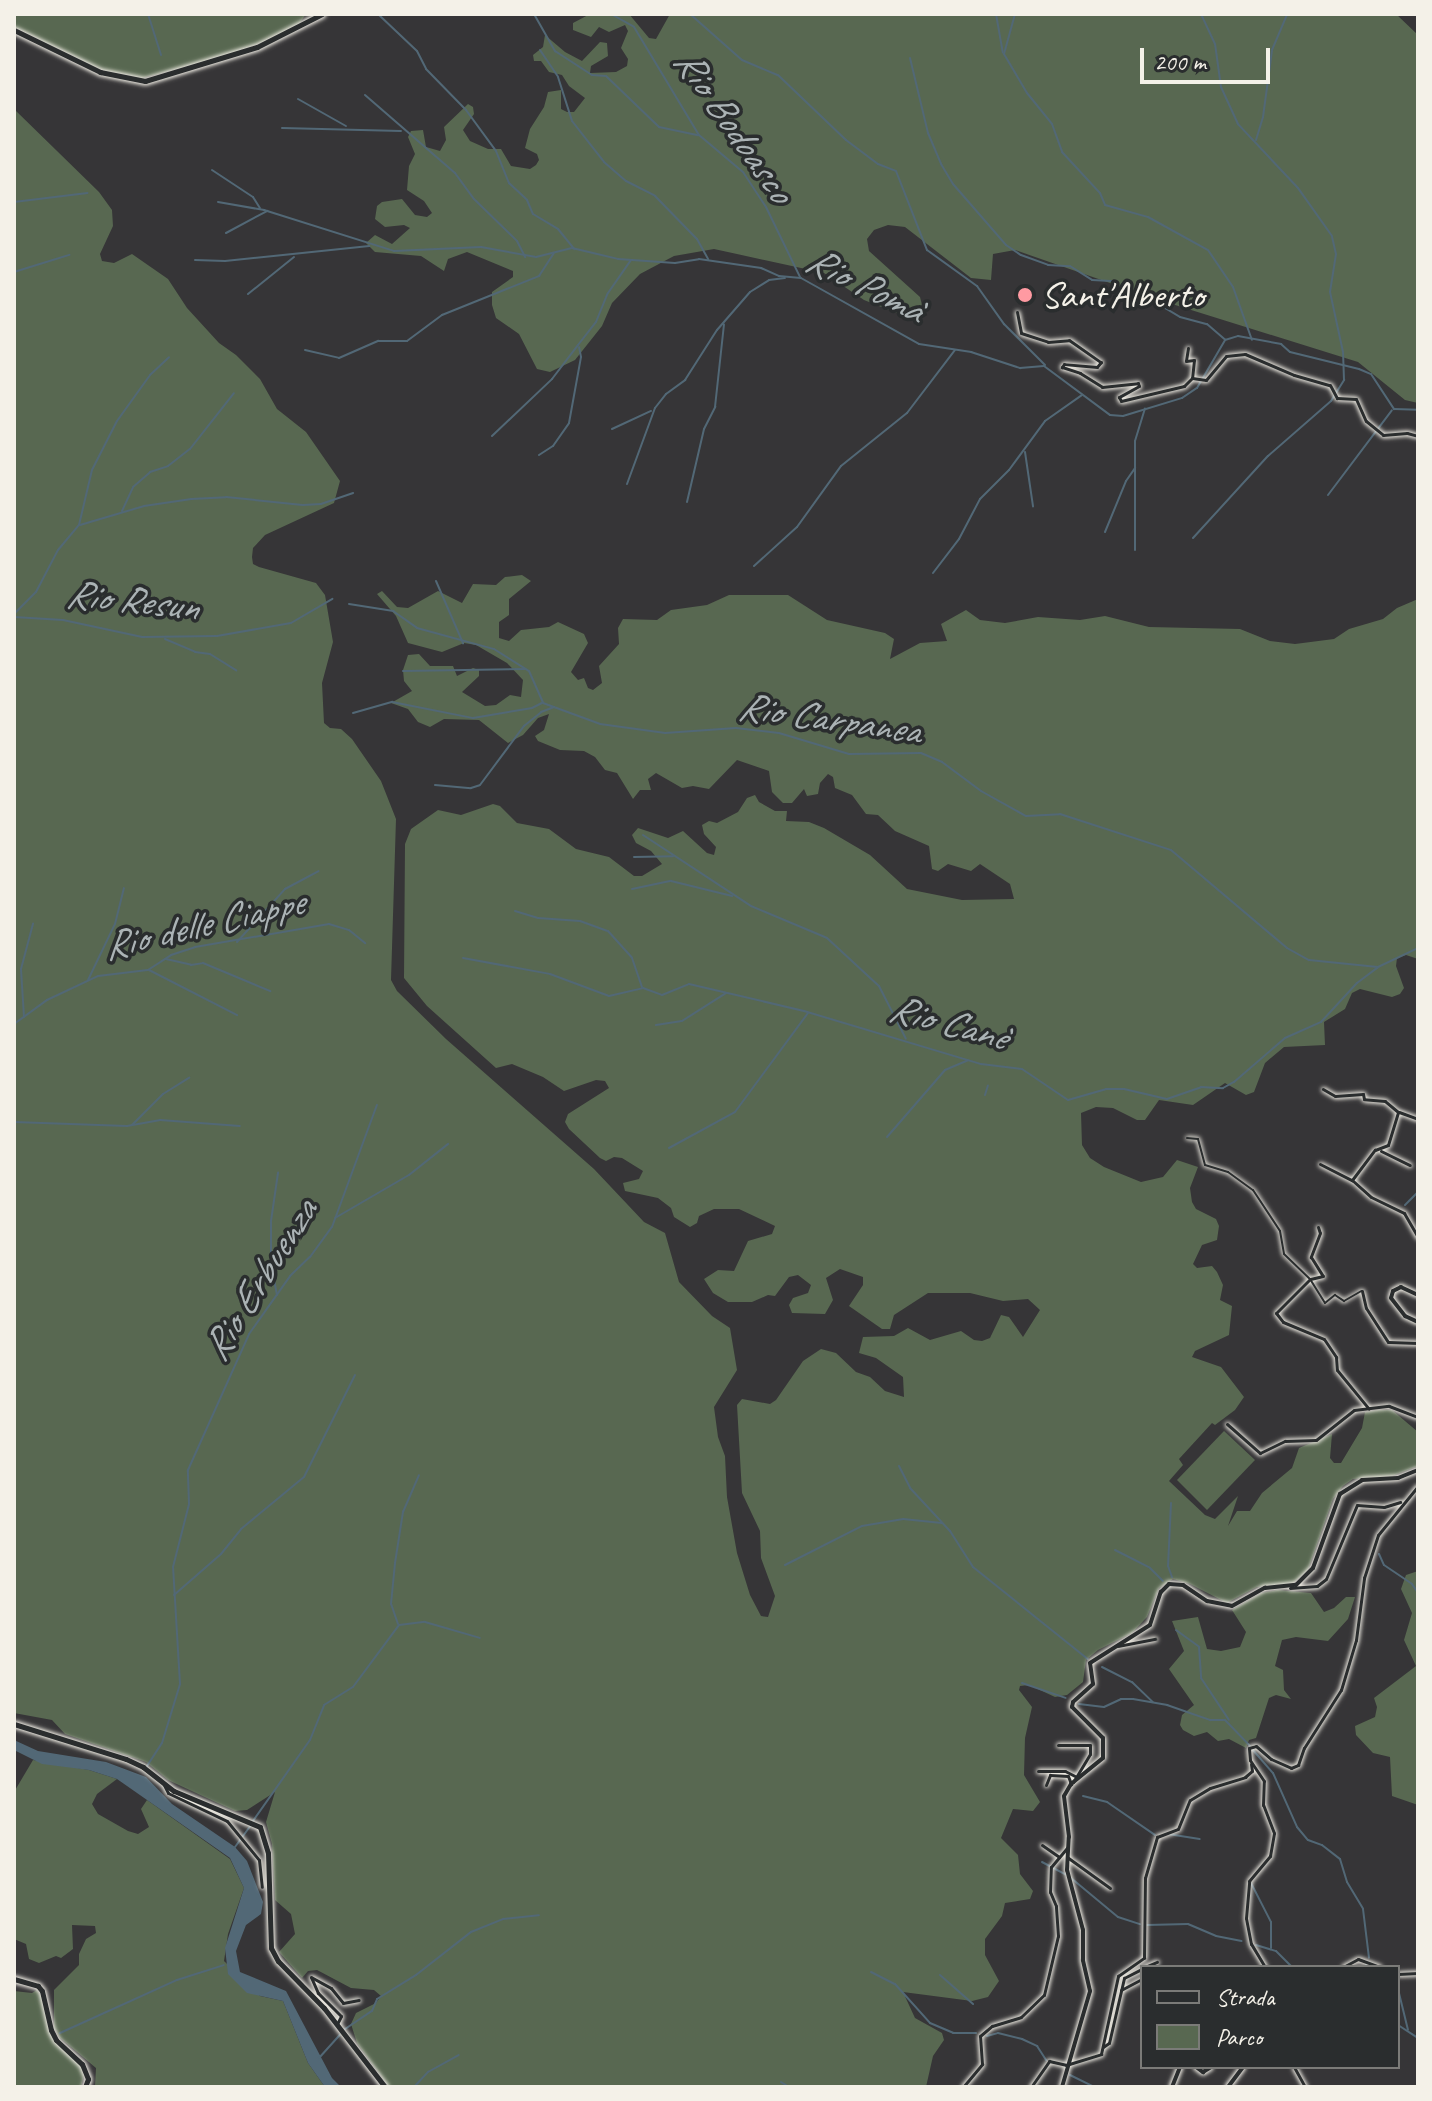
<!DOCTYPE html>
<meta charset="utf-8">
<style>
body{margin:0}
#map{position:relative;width:1432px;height:2101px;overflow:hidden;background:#363537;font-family:Caveat,sans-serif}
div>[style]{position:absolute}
.green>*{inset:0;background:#586851}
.water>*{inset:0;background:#526876}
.stream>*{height:2px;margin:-1px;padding:0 1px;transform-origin:1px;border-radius:1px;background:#526876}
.roads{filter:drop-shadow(0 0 2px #f4f1e8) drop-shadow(0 0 2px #f4f1e8)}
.pedestrian>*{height:2px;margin:-1px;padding:0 1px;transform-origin:1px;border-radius:1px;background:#2a2d2e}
.minor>*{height:3px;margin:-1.5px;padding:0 1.5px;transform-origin:1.5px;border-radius:1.5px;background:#2a2d2e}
.tertiary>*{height:4px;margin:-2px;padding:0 2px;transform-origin:2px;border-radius:2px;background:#2a2d2e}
.secondary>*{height:5px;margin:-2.5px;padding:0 2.5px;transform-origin:2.5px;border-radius:2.5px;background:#2a2d2e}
.primary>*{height:5px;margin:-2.5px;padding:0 2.5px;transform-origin:2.5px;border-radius:2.5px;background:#2a2d2e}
.dots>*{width:22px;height:22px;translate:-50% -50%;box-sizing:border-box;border:4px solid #2a2d2e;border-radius:50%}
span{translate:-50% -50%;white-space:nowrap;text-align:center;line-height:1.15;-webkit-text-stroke:7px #2a2d2e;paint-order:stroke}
.poi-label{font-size:38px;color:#f4f1e8}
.left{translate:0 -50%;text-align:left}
.water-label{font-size:40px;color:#abb3b5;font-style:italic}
.frame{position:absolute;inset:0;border:16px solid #f4f1e8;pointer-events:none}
.legend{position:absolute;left:1140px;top:1965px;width:260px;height:104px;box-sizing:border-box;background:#2a2d2e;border:2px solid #7b7b78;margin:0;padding:10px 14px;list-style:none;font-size:24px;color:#f4f1e8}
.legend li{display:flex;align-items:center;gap:16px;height:40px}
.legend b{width:40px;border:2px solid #7b7b78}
.scale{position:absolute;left:1140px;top:48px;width:130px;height:36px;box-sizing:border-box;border:4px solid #f4f1e8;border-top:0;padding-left:10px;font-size:24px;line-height:28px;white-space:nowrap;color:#f4f1e8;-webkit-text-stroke:6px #2a2d2e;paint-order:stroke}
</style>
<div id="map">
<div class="green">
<div style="clip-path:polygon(14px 14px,306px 14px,299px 24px,279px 36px,220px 58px,142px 78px,102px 70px,14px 27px)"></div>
<div style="clip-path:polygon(590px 14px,629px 14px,649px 38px,656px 39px,670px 14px,1396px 14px,1418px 35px,1418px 403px,1405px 400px,1358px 362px,1156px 299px,1015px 250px,993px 254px,991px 280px,971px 278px,905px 227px,888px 225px,874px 230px,867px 239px,869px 251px,920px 297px,924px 313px,919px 322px,864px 300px,824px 273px,714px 249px,674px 256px,640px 274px,612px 303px,602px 326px,575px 360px,550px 372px,537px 369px,519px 334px,496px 318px,492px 305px,492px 292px,513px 277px,513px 271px,467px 252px,448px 259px,444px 271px,421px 256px,375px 252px,366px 243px,375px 235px,392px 244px,410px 228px,404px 225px,385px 227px,375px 219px,377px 206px,382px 202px,402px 199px,415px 215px,427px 217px,432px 213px,424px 201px,407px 190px,409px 166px,415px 154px,408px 137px,411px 131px,423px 130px,426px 147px,440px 151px,446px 140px,444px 127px,468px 104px,473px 107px,474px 114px,463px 130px,470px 141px,488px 149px,501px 149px,511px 166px,530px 169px,536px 165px,539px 160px,537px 154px,525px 148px,530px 129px,544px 107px,548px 92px,561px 90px,561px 109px,567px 112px,574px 112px,585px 98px,569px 86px,562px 75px,549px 72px,541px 61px,534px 61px,533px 55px,543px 47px,545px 35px,565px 52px,582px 61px,600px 42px,607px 43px,608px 56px,591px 66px,590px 73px,616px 72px,627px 66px,628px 59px,621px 48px,628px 31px,625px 25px,609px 32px,599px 27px,591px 37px,573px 30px,573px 23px)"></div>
<div style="clip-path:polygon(14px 109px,99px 192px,112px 210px,113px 226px,100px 254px,102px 261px,114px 263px,132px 254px,168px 279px,187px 308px,219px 343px,236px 355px,260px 379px,277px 409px,306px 432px,340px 481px,334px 503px,265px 535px,253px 548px,252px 557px,253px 564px,259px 567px,316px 583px,325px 595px,333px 642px,322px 683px,324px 723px,330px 728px,341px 729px,352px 739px,381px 781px,396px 819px,391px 980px,397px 991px,446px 1039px,594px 1169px,644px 1222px,665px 1233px,679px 1282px,712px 1316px,730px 1328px,737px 1370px,714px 1407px,718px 1437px,725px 1456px,727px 1497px,737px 1553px,750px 1595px,761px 1616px,768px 1617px,775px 1596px,761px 1558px,760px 1531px,742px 1493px,737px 1405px,742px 1399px,770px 1404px,776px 1400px,803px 1361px,821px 1349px,836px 1353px,856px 1372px,870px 1377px,885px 1391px,904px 1397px,903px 1377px,876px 1358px,859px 1353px,863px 1337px,894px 1336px,908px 1328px,930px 1340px,961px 1331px,974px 1340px,982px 1341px,990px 1338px,1001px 1315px,1009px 1317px,1023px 1337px,1040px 1310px,1028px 1299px,1003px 1301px,970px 1293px,928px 1293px,894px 1315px,890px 1329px,882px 1329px,849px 1306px,863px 1285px,863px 1277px,840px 1269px,826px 1278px,833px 1300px,825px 1314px,792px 1313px,789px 1305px,793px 1298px,808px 1293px,811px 1285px,798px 1275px,789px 1277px,775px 1296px,768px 1295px,752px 1302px,728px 1302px,713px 1293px,704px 1279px,718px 1270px,734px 1271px,748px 1241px,772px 1234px,775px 1226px,739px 1209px,714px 1209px,699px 1216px,697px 1223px,690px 1227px,674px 1217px,671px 1208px,658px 1198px,625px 1191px,623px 1183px,639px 1179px,643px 1171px,622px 1158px,614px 1157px,606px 1161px,600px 1158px,569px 1129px,565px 1122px,568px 1114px,609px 1088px,605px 1081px,596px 1080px,564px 1091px,543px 1077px,512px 1064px,496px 1068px,427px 1006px,404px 978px,405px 844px,411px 829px,438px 810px,461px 815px,493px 804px,500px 806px,517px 823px,549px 829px,576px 849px,609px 857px,634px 876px,642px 876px,662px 864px,651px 851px,636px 843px,632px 835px,638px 828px,668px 838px,683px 831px,707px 853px,714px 855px,716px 847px,704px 834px,702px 825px,709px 821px,717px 823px,738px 812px,747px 798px,755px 795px,759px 802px,775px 811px,787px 811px,786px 821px,809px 822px,824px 828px,870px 855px,907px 889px,962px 900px,1014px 899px,1010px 884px,980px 864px,971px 871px,948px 864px,938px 871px,932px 869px,929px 846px,895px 831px,878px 815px,866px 814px,852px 795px,835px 788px,833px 777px,828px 774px,820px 783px,818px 794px,807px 796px,804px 789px,792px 803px,783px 803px,772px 792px,769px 771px,737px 760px,709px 789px,693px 786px,682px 788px,656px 773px,648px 779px,651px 790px,640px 790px,633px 799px,617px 773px,605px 770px,595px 757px,584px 751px,560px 750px,538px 741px,535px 736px,544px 730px,549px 714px,538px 718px,523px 735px,508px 743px,479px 720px,444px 719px,430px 727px,418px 722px,408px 709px,391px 703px,412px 691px,404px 681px,403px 670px,408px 655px,419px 654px,430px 666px,453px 666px,457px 676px,473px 668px,479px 670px,479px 676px,462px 692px,485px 706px,496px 705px,510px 695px,521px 697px,523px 680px,507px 663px,476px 645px,464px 643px,442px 652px,408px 643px,396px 616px,377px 594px,382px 591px,397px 607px,408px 608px,438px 591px,462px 603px,473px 584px,496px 585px,505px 577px,522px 575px,531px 581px,509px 599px,509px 615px,499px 622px,499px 638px,509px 641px,521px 630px,549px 627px,558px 622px,584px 634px,588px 643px,571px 672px,578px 680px,584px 678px,588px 688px,593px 690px,602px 683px,599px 666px,619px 644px,618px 628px,623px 619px,657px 620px,671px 610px,707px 605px,729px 595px,788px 595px,827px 620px,885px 633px,894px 639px,890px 659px,920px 643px,947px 641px,941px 624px,966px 610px,980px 620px,1005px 623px,1038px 617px,1080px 620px,1105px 616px,1149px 627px,1240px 629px,1270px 641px,1295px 644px,1334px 639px,1349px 629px,1383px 619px,1397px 608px,1418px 599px,1418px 959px,1406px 955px,1397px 958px,1396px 966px,1404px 988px,1400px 994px,1392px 997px,1360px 989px,1352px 993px,1345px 1009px,1324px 1022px,1325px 1045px,1284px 1047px,1265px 1063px,1254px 1092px,1246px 1095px,1225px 1083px,1193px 1105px,1159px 1100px,1145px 1120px,1137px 1120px,1113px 1108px,1096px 1107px,1081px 1113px,1082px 1145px,1090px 1158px,1104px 1167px,1141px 1182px,1163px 1177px,1177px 1160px,1198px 1167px,1190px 1188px,1192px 1202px,1196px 1209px,1216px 1219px,1219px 1226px,1217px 1240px,1202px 1245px,1193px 1264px,1197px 1268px,1212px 1266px,1217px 1272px,1223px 1285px,1220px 1300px,1232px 1306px,1229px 1335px,1195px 1351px,1192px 1357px,1221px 1367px,1244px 1397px,1235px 1410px,1215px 1425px,1212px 1423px,1179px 1459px,1183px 1465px,1169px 1481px,1205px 1515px,1215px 1519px,1238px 1496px,1228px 1526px,1237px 1511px,1250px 1511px,1262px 1493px,1292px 1468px,1299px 1448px,1332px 1434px,1330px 1458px,1334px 1463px,1341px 1463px,1362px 1428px,1365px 1412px,1378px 1410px,1392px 1410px,1418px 1432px,1418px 1466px,1392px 1476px,1353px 1479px,1343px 1486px,1333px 1499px,1308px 1570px,1293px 1583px,1257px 1587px,1227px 1603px,1190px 1584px,1173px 1579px,1159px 1588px,1147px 1617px,1132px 1633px,1098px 1650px,1086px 1660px,1083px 1682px,1067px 1695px,1055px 1697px,1029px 1685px,1020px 1686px,1019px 1690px,1032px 1707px,1025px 1738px,1024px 1775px,1040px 1802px,1033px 1811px,1013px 1809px,1001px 1838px,1018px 1855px,1020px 1874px,1033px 1891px,1030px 1899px,1005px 1903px,1002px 1916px,985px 1939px,985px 1955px,999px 1981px,988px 1997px,972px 2001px,903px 1992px,915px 2018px,942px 2033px,944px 2040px,933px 2056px,926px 2087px,389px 2087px,357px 2043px,351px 2024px,356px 2013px,376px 2003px,381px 1996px,374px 1990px,351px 1988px,317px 1970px,308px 1971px,302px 1978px,279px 1952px,295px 1934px,291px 1914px,275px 1900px,272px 1844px,266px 1822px,275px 1792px,247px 1810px,235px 1811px,168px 1780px,146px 1762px,65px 1734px,52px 1720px,14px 1713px)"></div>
<div style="clip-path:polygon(1224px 1431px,1255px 1460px,1207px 1510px,1177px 1480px)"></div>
<div style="clip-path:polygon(1418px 1571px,1418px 1805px,1392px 1796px,1390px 1757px,1373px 1753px,1356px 1735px,1355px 1726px,1375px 1717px,1377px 1707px,1374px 1698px,1416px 1666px,1404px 1640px,1412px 1613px,1401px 1589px,1406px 1575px)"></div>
<div style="clip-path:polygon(1278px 1590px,1311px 1593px,1324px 1612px,1334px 1608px,1346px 1597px,1355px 1597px,1348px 1619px,1328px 1641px,1296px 1637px,1282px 1640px,1275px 1666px,1283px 1670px,1284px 1690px,1291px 1699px,1276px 1695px,1269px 1698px,1256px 1738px,1249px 1740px,1246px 1748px,1229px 1739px,1218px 1741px,1207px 1732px,1194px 1736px,1183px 1730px,1180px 1725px,1182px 1715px,1194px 1705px,1169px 1669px,1184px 1651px,1172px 1621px,1198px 1617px,1207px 1649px,1221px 1651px,1240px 1647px,1246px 1632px,1232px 1610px,1261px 1593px)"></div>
<div style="clip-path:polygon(33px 1760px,89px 1770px,117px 1779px,97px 1794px,92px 1804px,98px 1814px,128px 1831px,138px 1834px,149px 1827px,141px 1809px,147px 1800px,230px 1859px,244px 1888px,228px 1934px,224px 1961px,260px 1996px,283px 2001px,308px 2063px,325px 2087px,95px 2087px,96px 2068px,59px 2037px,54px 2028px,54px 1990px,79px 1965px,79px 1954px,86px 1939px,96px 1933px,95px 1926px,72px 1925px,73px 1949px,61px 1958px,56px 1956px,39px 1963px,29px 1959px,26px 1944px,14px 1939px,14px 1792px)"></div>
<div style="clip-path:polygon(37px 1990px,43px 1999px,50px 2029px,78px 2062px,84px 2075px,81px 2087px,14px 2087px,14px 1991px,32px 1993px)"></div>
</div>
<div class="water">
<div style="clip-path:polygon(14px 1740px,38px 1751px,106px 1762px,146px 1777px,172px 1804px,235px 1847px,247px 1861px,263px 1902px,261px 1914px,246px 1925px,236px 1951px,240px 1972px,286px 1991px,332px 2078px,341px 2087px,325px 2087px,308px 2063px,283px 2001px,247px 1993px,228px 1974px,225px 1948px,244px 1888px,230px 1858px,117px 1779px,89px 1770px,42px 1764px,14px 1750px)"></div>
</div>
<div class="stream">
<div style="left:148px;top:14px;width:43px;rotate:72.4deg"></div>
<div style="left:534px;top:14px;width:43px;rotate:60.4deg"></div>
<div style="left:555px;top:51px;width:44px;rotate:33deg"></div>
<div style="left:592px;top:75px;width:14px;rotate:4deg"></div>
<div style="left:606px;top:76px;width:74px;rotate:43.9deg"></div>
<div style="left:659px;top:127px;width:40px;rotate:12deg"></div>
<div style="left:611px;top:14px;width:26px;rotate:29deg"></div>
<div style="left:634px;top:27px;width:126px;rotate:59deg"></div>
<div style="left:699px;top:135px;width:57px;rotate:40.1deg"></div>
<div style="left:743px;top:172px;width:42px;rotate:56.7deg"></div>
<div style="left:766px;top:207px;width:78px;rotate:64.1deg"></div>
<div style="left:690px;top:14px;width:69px;rotate:41.5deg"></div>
<div style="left:742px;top:60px;width:39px;rotate:23deg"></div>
<div style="left:778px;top:75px;width:94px;rotate:43.7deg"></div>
<div style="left:846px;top:140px;width:40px;rotate:37deg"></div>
<div style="left:878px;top:164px;width:19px;rotate:21deg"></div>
<div style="left:896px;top:171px;width:85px;rotate:68.6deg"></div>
<div style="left:927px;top:250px;width:62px;rotate:35.8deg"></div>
<div style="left:977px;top:286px;width:47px;rotate:54.6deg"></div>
<div style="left:1004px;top:324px;width:58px;rotate:45deg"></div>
<div style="left:996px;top:14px;width:39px;rotate:80deg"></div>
<div style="left:1015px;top:14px;width:41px;rotate:105.4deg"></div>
<div style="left:1004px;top:54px;width:45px;rotate:59.5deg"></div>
<div style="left:1027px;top:93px;width:40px;rotate:51deg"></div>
<div style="left:1052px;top:124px;width:30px;rotate:70deg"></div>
<div style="left:1062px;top:152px;width:56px;rotate:47.2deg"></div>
<div style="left:1100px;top:193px;width:13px;rotate:67deg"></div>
<div style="left:1105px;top:205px;width:45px;rotate:15.6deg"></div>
<div style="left:1148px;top:217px;width:68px;rotate:28.8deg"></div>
<div style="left:1208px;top:250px;width:45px;rotate:56deg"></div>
<div style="left:1233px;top:287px;width:56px;rotate:70.3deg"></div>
<div style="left:379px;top:15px;width:52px;rotate:43.5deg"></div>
<div style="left:417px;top:51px;width:20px;rotate:63deg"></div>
<div style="left:426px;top:69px;width:57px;rotate:45.7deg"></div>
<div style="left:466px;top:110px;width:51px;rotate:53.8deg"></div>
<div style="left:496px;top:151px;width:35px;rotate:68deg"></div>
<div style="left:509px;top:183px;width:25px;rotate:43deg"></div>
<div style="left:527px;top:200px;width:15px;rotate:67deg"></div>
<div style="left:533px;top:214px;width:29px;rotate:31deg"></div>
<div style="left:558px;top:229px;width:26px;rotate:51deg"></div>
<div style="left:540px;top:50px;width:32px;rotate:56deg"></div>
<div style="left:558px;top:77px;width:46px;rotate:72.3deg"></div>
<div style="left:572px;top:121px;width:52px;rotate:52deg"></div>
<div style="left:604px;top:162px;width:29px;rotate:41deg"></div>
<div style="left:626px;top:181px;width:33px;rotate:27deg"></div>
<div style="left:655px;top:196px;width:60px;rotate:45.7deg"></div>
<div style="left:697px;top:239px;width:23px;rotate:61deg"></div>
<div style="left:910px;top:58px;width:77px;rotate:76.5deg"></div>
<div style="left:928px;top:133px;width:34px;rotate:67deg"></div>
<div style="left:941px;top:164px;width:23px;rotate:59deg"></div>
<div style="left:953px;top:184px;width:81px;rotate:49deg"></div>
<div style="left:1006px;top:245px;width:18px;rotate:34deg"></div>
<div style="left:1021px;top:255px;width:29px;rotate:20deg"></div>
<div style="left:1048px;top:265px;width:22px;rotate:3deg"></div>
<div style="left:1070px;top:266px;width:26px;rotate:32deg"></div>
<div style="left:1092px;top:280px;width:19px;rotate:3deg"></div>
<div style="left:1111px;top:281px;width:18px;rotate:38deg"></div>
<div style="left:1125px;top:292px;width:32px;rotate:18deg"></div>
<div style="left:1155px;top:302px;width:29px;rotate:31deg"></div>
<div style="left:1180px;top:317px;width:28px;rotate:15deg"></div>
<div style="left:1207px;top:324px;width:23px;rotate:41deg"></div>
<div style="left:365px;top:95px;width:119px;rotate:40.9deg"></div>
<div style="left:455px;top:173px;width:32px;rotate:54deg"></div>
<div style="left:474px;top:199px;width:60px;rotate:44.3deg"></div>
<div style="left:517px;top:241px;width:18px;rotate:63deg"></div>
<div style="left:298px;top:99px;width:55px;rotate:29.4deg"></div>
<div style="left:282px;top:128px;width:119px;rotate:1.4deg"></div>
<div style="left:1256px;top:140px;width:24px;rotate:-73deg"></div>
<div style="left:1263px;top:117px;width:68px;rotate:-82.3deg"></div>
<div style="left:1272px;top:50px;width:39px;rotate:-67deg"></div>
<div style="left:212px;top:170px;width:49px;rotate:33.4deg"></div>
<div style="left:253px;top:197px;width:13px;rotate:58deg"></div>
<div style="left:14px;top:202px;width:74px;rotate:-7deg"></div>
<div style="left:218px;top:202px;width:47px;rotate:9.9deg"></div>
<div style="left:264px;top:210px;width:136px;rotate:17.5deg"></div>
<div style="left:394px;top:251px;width:87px;rotate:-2.6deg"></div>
<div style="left:481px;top:247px;width:56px;rotate:10.3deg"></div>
<div style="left:536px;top:257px;width:37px;rotate:-14deg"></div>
<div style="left:572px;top:248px;width:47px;rotate:13.4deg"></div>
<div style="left:618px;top:259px;width:57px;rotate:4deg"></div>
<div style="left:675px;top:263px;width:24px;rotate:-9deg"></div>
<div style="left:699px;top:259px;width:63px;rotate:8.3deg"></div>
<div style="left:761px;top:268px;width:20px;rotate:24deg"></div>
<div style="left:779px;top:276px;width:22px;rotate:5deg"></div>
<div style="left:801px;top:278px;width:135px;rotate:29.2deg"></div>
<div style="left:919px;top:344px;width:53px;rotate:8.7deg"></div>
<div style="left:971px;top:352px;width:52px;rotate:18.1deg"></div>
<div style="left:1020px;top:368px;width:24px;rotate:-5deg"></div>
<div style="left:1044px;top:366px;width:82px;rotate:36.6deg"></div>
<div style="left:1110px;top:415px;width:13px;rotate:4deg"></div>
<div style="left:1123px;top:416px;width:62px;rotate:-17deg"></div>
<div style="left:1182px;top:398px;width:18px;rotate:-34deg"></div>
<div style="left:1197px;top:388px;width:56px;rotate:-59.7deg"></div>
<div style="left:1225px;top:340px;width:14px;rotate:-17deg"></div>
<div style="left:1238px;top:336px;width:44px;rotate:10.5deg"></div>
<div style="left:1281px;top:344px;width:12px;rotate:42deg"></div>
<div style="left:1290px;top:352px;width:71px;rotate:13.8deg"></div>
<div style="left:1359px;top:369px;width:13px;rotate:23deg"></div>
<div style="left:1371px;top:374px;width:42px;rotate:56.7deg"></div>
<div style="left:1394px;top:409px;width:24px;rotate:2deg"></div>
<div style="left:226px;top:233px;width:47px;rotate:-28.2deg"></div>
<div style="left:195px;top:260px;width:30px;rotate:2deg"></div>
<div style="left:225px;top:261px;width:145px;rotate:-5.9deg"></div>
<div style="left:14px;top:272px;width:58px;rotate:-17.2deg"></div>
<div style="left:248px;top:294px;width:59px;rotate:-38.8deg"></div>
<div style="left:305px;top:350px;width:35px;rotate:13deg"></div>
<div style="left:339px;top:358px;width:43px;rotate:-23.6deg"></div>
<div style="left:378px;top:341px;width:29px"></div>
<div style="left:407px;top:341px;width:44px;rotate:-36.6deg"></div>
<div style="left:442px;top:315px;width:105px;rotate:-21.9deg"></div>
<div style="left:539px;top:276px;width:27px;rotate:-57deg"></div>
<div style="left:612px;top:429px;width:43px;rotate:-24.8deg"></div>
<div style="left:492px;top:436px;width:83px;rotate:-43.5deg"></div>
<div style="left:552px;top:379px;width:43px;rotate:-52.6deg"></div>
<div style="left:578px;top:345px;width:29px;rotate:-52deg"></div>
<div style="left:596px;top:322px;width:31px;rotate:-68deg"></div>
<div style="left:608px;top:293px;width:40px;rotate:-55.1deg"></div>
<div style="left:1025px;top:452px;width:55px;rotate:81.6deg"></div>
<div style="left:539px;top:455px;width:17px;rotate:-33deg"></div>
<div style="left:553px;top:446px;width:28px;rotate:-55deg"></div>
<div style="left:569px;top:423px;width:67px;rotate:-79.7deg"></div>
<div style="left:581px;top:357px;width:10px;rotate:-101deg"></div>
<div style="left:627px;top:484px;width:81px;rotate:-69.8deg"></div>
<div style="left:655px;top:408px;width:18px;rotate:-52deg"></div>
<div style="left:666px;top:394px;width:24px;rotate:-36deg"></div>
<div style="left:685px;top:380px;width:59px;rotate:-57.4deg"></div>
<div style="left:717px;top:330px;width:50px;rotate:-49deg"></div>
<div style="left:750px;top:292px;width:22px;rotate:-32deg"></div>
<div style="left:769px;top:280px;width:16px;rotate:-7deg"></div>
<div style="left:1328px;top:495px;width:106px;rotate:-53deg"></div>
<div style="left:687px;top:502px;width:75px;rotate:-76.9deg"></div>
<div style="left:704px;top:429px;width:25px;rotate:-63deg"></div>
<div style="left:715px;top:407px;width:83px;rotate:-83.8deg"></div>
<div style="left:122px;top:511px;width:26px;rotate:-65deg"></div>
<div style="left:133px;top:487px;width:23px;rotate:-41deg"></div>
<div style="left:150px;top:472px;width:19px;rotate:-18deg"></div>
<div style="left:168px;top:466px;width:28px;rotate:-38deg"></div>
<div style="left:190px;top:449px;width:71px;rotate:-51.8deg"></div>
<div style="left:80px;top:525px;width:67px;rotate:-16.5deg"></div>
<div style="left:144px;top:506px;width:48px;rotate:-8.5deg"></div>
<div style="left:191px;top:499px;width:35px;rotate:-3deg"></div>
<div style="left:226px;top:497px;width:77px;rotate:5.9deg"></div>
<div style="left:303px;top:505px;width:18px;rotate:-3deg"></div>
<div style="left:321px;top:504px;width:34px;rotate:-19deg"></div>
<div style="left:1105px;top:532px;width:55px;rotate:-67.6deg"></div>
<div style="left:1126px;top:481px;width:16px;rotate:-55deg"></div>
<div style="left:1193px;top:538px;width:111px;rotate:-47.6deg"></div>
<div style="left:1268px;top:456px;width:84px;rotate:-41.1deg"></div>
<div style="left:1331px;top:401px;width:25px;rotate:-58deg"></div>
<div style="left:1344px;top:380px;width:28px;rotate:-92deg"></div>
<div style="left:1343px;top:352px;width:61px;rotate:-102.2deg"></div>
<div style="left:1330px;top:292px;width:38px;rotate:-81deg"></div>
<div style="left:1336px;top:254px;width:18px;rotate:-103deg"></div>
<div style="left:1332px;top:236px;width:59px;rotate:-125.3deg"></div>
<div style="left:1298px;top:188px;width:88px;rotate:-133.2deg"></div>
<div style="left:1238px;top:124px;width:41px;rotate:-114.7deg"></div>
<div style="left:1221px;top:87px;width:43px;rotate:-97.9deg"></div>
<div style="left:1215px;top:44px;width:33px;rotate:-115deg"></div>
<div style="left:1135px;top:550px;width:109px;rotate:-90deg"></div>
<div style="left:1135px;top:441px;width:34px;rotate:-73deg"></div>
<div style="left:754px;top:566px;width:58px;rotate:-42.2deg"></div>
<div style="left:797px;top:527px;width:75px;rotate:-54.2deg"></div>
<div style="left:841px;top:466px;width:85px;rotate:-38.8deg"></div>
<div style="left:907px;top:413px;width:79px;rotate:-52.7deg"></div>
<div style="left:933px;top:573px;width:43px;rotate:-52.6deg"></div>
<div style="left:959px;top:539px;width:45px;rotate:-62.3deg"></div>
<div style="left:980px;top:499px;width:41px;rotate:-45deg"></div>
<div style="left:1009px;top:470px;width:61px;rotate:-53.7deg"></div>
<div style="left:1045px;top:421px;width:45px;rotate:-35.1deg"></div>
<div style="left:436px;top:581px;width:68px;rotate:66.5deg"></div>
<div style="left:349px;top:604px;width:45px;rotate:9deg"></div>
<div style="left:393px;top:611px;width:29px;rotate:35deg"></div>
<div style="left:417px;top:628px;width:80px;rotate:15.3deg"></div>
<div style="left:494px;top:649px;width:41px;rotate:32.2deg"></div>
<div style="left:529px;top:671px;width:35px;rotate:66deg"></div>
<div style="left:543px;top:703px;width:61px;rotate:20.2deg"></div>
<div style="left:600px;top:724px;width:66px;rotate:7.9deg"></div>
<div style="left:665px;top:733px;width:71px;rotate:-4deg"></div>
<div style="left:736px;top:728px;width:43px;rotate:6.6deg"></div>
<div style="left:779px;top:733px;width:73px;rotate:16.7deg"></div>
<div style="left:849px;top:754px;width:72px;rotate:-0.8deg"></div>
<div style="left:921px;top:753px;width:23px;rotate:23deg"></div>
<div style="left:942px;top:762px;width:49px;rotate:36.6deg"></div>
<div style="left:981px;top:791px;width:51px;rotate:29.1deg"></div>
<div style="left:1026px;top:816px;width:34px;rotate:-3deg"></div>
<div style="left:1060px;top:814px;width:117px;rotate:18deg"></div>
<div style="left:1171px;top:850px;width:152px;rotate:40.2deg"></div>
<div style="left:1287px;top:948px;width:25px;rotate:29deg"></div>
<div style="left:1309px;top:960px;width:69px;rotate:5.8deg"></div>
<div style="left:14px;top:614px;width:31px;rotate:-45deg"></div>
<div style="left:36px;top:592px;width:47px;rotate:-62.4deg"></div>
<div style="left:58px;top:550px;width:33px;rotate:-50deg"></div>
<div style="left:79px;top:525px;width:57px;rotate:-76.7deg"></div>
<div style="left:92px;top:470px;width:55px;rotate:-63deg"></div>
<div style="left:117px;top:421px;width:57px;rotate:-54.3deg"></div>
<div style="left:150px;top:375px;width:26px;rotate:-43deg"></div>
<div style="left:14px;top:617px;width:49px;rotate:3.5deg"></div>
<div style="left:63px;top:620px;width:81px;rotate:12.1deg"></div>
<div style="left:142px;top:637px;width:75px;rotate:-0.8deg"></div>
<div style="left:217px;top:636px;width:75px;rotate:-10deg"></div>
<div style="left:291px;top:623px;width:48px;rotate:-30.3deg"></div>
<div style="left:165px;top:639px;width:33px;rotate:23deg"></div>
<div style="left:195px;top:652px;width:15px;rotate:8deg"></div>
<div style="left:210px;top:654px;width:31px;rotate:32deg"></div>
<div style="left:403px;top:671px;width:122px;rotate:-0.9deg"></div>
<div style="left:353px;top:713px;width:41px;rotate:-15.8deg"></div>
<div style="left:392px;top:702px;width:83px;rotate:11.2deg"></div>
<div style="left:473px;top:718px;width:60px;rotate:-9.6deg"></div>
<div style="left:532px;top:708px;width:11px;rotate:-27deg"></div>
<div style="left:435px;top:785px;width:36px;rotate:5deg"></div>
<div style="left:471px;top:788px;width:9px;rotate:-18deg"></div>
<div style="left:480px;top:785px;width:74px;rotate:-53.3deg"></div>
<div style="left:524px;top:726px;width:22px;rotate:-39deg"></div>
<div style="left:541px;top:712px;width:14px;rotate:-21deg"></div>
<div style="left:643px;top:835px;width:129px;rotate:33.3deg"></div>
<div style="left:751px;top:906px;width:82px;rotate:22.8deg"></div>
<div style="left:827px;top:938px;width:71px;rotate:42.7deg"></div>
<div style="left:879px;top:986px;width:59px;rotate:63deg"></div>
<div style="left:634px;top:857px;width:39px;rotate:-1deg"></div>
<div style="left:632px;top:889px;width:40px;rotate:-12deg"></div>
<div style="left:671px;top:881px;width:63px;rotate:13.8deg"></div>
<div style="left:515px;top:911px;width:24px;rotate:17deg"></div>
<div style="left:538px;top:918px;width:42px;rotate:4.1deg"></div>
<div style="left:580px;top:921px;width:30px;rotate:20deg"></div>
<div style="left:608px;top:931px;width:36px;rotate:48deg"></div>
<div style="left:632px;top:958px;width:31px;rotate:71deg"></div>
<div style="left:237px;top:942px;width:72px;rotate:-47.8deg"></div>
<div style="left:285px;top:889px;width:38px;rotate:-28deg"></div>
<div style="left:463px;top:958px;width:88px;rotate:10.4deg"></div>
<div style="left:550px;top:974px;width:63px;rotate:20.4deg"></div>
<div style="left:609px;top:996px;width:35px;rotate:-13deg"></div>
<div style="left:643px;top:988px;width:20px;rotate:20deg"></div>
<div style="left:662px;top:995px;width:29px;rotate:-22deg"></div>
<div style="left:689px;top:984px;width:118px;rotate:13.2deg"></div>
<div style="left:804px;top:1011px;width:185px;rotate:16.7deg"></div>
<div style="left:981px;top:1064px;width:41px;rotate:7deg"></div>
<div style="left:1022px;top:1069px;width:55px;rotate:34deg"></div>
<div style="left:1068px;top:1100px;width:40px;rotate:-16deg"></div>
<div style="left:1106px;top:1089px;width:18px"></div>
<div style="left:1124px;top:1089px;width:44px;rotate:13.1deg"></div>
<div style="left:1167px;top:1099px;width:36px;rotate:-19deg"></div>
<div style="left:1201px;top:1087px;width:22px;rotate:3deg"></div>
<div style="left:1223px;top:1088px;width:13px;rotate:-29deg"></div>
<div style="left:1234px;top:1082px;width:67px;rotate:-40.8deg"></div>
<div style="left:1285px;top:1038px;width:39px;rotate:-24deg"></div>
<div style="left:1321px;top:1022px;width:53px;rotate:-47.3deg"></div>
<div style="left:1357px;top:983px;width:26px;rotate:-37deg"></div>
<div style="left:1378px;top:967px;width:44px;rotate:-25.4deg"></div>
<div style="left:166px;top:959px;width:26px;rotate:13deg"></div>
<div style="left:191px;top:965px;width:12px;rotate:-9deg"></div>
<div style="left:203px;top:963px;width:73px;rotate:22.7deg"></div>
<div style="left:149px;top:970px;width:99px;rotate:27.1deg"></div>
<div style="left:88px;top:980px;width:62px;rotate:-64.3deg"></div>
<div style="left:115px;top:924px;width:37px;rotate:-76deg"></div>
<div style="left:24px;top:1017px;width:48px;rotate:-93.6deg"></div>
<div style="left:21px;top:969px;width:47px;rotate:-75.1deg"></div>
<div style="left:14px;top:1024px;width:41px;rotate:-36deg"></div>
<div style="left:47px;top:1000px;width:56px;rotate:-25.2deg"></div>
<div style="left:98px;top:976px;width:50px;rotate:-6.8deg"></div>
<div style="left:148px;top:970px;width:27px;rotate:-33deg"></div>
<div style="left:171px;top:955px;width:25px;rotate:-18deg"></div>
<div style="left:195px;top:947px;width:136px;rotate:-9.7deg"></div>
<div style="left:329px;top:924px;width:21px;rotate:17deg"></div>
<div style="left:349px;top:930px;width:21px;rotate:39deg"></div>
<div style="left:656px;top:1025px;width:26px;rotate:-9deg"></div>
<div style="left:682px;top:1021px;width:52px;rotate:-32.5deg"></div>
<div style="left:985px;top:1095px;width:10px;rotate:-73deg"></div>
<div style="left:14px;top:1122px;width:113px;rotate:2deg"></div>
<div style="left:127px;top:1126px;width:34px;rotate:-10deg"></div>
<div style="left:160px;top:1120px;width:80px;rotate:4.3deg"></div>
<div style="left:132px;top:1125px;width:44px;rotate:-45deg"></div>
<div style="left:163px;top:1094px;width:31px;rotate:-32deg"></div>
<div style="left:887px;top:1137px;width:89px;rotate:-49.1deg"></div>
<div style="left:945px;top:1070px;width:25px;rotate:-23deg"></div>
<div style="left:669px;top:1148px;width:75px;rotate:-28.6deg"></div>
<div style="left:735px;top:1112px;width:123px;rotate:-53.6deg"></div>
<div style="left:1405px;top:1205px;width:18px;rotate:-45deg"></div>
<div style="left:335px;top:1218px;width:86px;rotate:-30.2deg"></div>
<div style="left:409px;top:1175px;width:50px;rotate:-38.5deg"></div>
<div style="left:277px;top:1295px;width:32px;rotate:-101deg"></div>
<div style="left:271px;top:1264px;width:43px;rotate:-90deg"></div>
<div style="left:271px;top:1221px;width:49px;rotate:-81.7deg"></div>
<div style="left:899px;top:1466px;width:25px;rotate:63deg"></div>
<div style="left:910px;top:1488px;width:59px;rotate:47.1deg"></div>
<div style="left:950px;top:1531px;width:43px;rotate:57.4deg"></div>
<div style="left:973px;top:1567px;width:147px;rotate:38.7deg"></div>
<div style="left:1171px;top:1503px;width:63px;rotate:92.7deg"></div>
<div style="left:1168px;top:1566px;width:12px;rotate:70deg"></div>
<div style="left:1115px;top:1550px;width:39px;rotate:27deg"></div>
<div style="left:1150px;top:1568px;width:18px;rotate:45deg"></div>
<div style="left:1379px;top:1554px;width:12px;rotate:66deg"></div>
<div style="left:1384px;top:1565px;width:34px;rotate:34deg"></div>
<div style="left:1412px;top:1584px;width:11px;rotate:56deg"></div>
<div style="left:785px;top:1565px;width:86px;rotate:-26.9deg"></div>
<div style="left:862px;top:1526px;width:42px;rotate:-9.7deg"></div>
<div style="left:903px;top:1519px;width:39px;rotate:6deg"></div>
<div style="left:174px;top:1595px;width:62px;rotate:-41.1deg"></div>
<div style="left:221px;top:1554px;width:32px;rotate:-51deg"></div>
<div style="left:241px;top:1529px;width:82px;rotate:-39.5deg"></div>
<div style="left:304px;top:1477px;width:114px;rotate:-63.4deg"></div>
<div style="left:398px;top:1624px;width:21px;rotate:-109deg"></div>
<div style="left:391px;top:1604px;width:41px;rotate:-84.4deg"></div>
<div style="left:395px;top:1563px;width:52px;rotate:-81.1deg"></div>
<div style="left:403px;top:1512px;width:40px;rotate:-66.6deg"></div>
<div style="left:1176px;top:1630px;width:29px;rotate:36deg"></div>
<div style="left:1199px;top:1647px;width:31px;rotate:86deg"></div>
<div style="left:1201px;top:1678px;width:50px;rotate:56.3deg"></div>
<div style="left:1102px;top:1667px;width:34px;rotate:27deg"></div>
<div style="left:1132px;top:1682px;width:29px;rotate:44deg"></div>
<div style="left:1022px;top:1683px;width:46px;rotate:18.8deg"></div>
<div style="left:1079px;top:1704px;width:25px;rotate:7deg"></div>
<div style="left:1104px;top:1707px;width:19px;rotate:-25deg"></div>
<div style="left:1121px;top:1699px;width:12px"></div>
<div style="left:1133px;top:1699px;width:35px;rotate:10deg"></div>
<div style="left:1167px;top:1705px;width:46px;rotate:19.2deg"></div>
<div style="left:1210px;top:1720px;width:15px"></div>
<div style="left:1225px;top:1720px;width:36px;rotate:46deg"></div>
<div style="left:1252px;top:1749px;width:32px;rotate:49deg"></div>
<div style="left:1273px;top:1773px;width:59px;rotate:66deg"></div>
<div style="left:1297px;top:1827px;width:17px;rotate:50deg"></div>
<div style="left:1308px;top:1840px;width:15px;rotate:20deg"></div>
<div style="left:1322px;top:1845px;width:23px;rotate:38deg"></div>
<div style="left:1340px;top:1859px;width:24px;rotate:73deg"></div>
<div style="left:1347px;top:1882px;width:31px;rotate:59deg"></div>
<div style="left:1363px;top:1909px;width:49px;rotate:83deg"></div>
<div style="left:147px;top:1766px;width:27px;rotate:-57deg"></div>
<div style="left:162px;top:1743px;width:62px;rotate:-73deg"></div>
<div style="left:180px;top:1684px;width:117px;rotate:-93.4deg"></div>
<div style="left:173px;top:1567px;width:65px;rotate:-75.7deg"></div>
<div style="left:189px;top:1504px;width:34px;rotate:-92deg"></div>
<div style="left:188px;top:1470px;width:149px;rotate:-65.8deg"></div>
<div style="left:249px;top:1334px;width:71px;rotate:-54.7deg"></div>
<div style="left:290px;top:1276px;width:28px;rotate:-44deg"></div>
<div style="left:310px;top:1257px;width:37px;rotate:-54deg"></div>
<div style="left:332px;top:1227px;width:130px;rotate:-69.8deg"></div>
<div style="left:1083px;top:1796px;width:25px;rotate:14deg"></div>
<div style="left:1107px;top:1802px;width:58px;rotate:34.5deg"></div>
<div style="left:253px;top:1821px;width:99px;rotate:-54.9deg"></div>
<div style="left:310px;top:1740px;width:38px;rotate:-68deg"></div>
<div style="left:324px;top:1705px;width:34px;rotate:-32deg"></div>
<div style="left:353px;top:1687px;width:77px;rotate:-53.4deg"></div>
<div style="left:399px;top:1625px;width:26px;rotate:-7deg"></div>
<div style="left:425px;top:1622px;width:57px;rotate:16.2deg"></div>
<div style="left:1168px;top:1834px;width:32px;rotate:9deg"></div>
<div style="left:235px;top:1847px;width:26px;rotate:-54deg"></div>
<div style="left:1042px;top:1862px;width:27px;rotate:28deg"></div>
<div style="left:1071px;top:1878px;width:61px;rotate:39.7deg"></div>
<div style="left:1118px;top:1917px;width:23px;rotate:18deg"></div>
<div style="left:1251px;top:1883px;width:44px;rotate:62.9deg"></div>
<div style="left:1271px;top:1922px;width:26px;rotate:90deg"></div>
<div style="left:1147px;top:1925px;width:41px;rotate:-1.4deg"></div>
<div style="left:1188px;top:1924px;width:30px;rotate:23deg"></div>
<div style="left:1216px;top:1936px;width:26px;rotate:11deg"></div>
<div style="left:1256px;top:1945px;width:21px;rotate:17deg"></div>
<div style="left:1276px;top:1951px;width:23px;rotate:45deg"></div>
<div style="left:1366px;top:1965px;width:2px;rotate:63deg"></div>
<div style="left:871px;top:1972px;width:27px;rotate:27deg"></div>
<div style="left:895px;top:1984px;width:52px;rotate:48.1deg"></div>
<div style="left:930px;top:2023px;width:25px;rotate:23deg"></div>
<div style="left:953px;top:2033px;width:23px"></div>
<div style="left:940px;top:1975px;width:44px;rotate:41.3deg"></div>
<div style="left:1398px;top:1989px;width:42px;rotate:76.3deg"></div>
<div style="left:1398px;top:2025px;width:24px;rotate:33deg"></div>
<div style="left:345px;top:2029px;width:32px;rotate:-34deg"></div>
<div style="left:372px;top:2011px;width:13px;rotate:-67deg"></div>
<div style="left:377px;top:1999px;width:46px;rotate:-31.6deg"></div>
<div style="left:416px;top:1975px;width:70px;rotate:-38deg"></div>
<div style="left:471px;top:1932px;width:35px;rotate:-22deg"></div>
<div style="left:503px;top:1919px;width:36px;rotate:-6deg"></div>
<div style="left:60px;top:2033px;width:128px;rotate:-24.4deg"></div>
<div style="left:177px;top:1980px;width:49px;rotate:-17.7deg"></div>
<div style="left:987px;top:2036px;width:11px;rotate:-15deg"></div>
<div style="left:998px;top:2033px;width:25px;rotate:14deg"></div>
<div style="left:1022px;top:2039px;width:17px;rotate:25deg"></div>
<div style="left:1037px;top:2046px;width:17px;rotate:57deg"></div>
<div style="left:319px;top:2058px;width:31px;rotate:-48deg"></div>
<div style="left:1070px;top:2075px;width:28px;rotate:26deg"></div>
<div style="left:781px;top:2082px;width:9px;rotate:32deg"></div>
<div style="left:414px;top:2087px;width:21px;rotate:-47deg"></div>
<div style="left:428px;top:2072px;width:35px;rotate:-29deg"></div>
</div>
<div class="roads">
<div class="pedestrian">
<div style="left:1187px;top:1138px;width:11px;rotate:5deg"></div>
<div style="left:1198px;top:1139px;width:27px;rotate:75deg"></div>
<div style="left:1205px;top:1165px;width:24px;rotate:17deg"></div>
<div style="left:1228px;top:1172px;width:31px;rotate:36deg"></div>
<div style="left:1253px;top:1190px;width:49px;rotate:56.6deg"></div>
<div style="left:1280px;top:1231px;width:23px;rotate:80deg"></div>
<div style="left:1284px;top:1254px;width:36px;rotate:44deg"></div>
<div style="left:1310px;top:1279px;width:28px;rotate:58deg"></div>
<div style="left:1325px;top:1303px;width:13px;rotate:-39deg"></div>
<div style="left:1335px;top:1295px;width:11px;rotate:34deg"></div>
<div style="left:1344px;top:1301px;width:20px;rotate:-30deg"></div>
</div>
<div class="minor">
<div style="left:1017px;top:312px;width:21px;rotate:79deg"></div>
<div style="left:1021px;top:333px;width:28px;rotate:18deg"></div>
<div style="left:1048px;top:342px;width:21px;rotate:-5deg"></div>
<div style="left:1069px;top:340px;width:39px;rotate:35deg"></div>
<div style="left:1101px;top:362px;width:6px;rotate:129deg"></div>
<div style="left:1097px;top:367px;width:33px;rotate:-175deg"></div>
<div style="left:1064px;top:364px;width:4px;rotate:124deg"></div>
<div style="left:1062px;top:367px;width:19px;rotate:18deg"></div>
<div style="left:1080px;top:373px;width:26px;rotate:32deg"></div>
<div style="left:1102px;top:387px;width:36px;rotate:-6deg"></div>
<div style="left:1138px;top:383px;width:3px;rotate:72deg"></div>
<div style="left:1139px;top:386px;width:23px;rotate:151deg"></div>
<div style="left:1119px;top:397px;width:4px;rotate:63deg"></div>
<div style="left:1121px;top:401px;width:65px;rotate:-13.4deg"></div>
<div style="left:1184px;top:386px;width:11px;rotate:-45deg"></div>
<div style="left:1188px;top:348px;width:13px;rotate:99deg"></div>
<div style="left:1186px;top:361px;width:8px;rotate:-7deg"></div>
<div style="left:1194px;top:360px;width:18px;rotate:96deg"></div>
<div style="left:1192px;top:378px;width:14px;rotate:8deg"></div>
<div style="left:1206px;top:380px;width:31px;rotate:-50deg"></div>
<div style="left:1226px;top:356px;width:19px;rotate:-6deg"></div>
<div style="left:1245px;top:354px;width:53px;rotate:23.2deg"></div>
<div style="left:1294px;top:375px;width:37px;rotate:16deg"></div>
<div style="left:1330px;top:385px;width:15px;rotate:62deg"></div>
<div style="left:1337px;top:398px;width:19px;rotate:3deg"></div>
<div style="left:1356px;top:399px;width:24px;rotate:66deg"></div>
<div style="left:1366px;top:421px;width:22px;rotate:39deg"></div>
<div style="left:1383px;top:435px;width:24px;rotate:-5deg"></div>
<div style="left:1407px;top:433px;width:11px;rotate:15deg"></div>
<div style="left:1399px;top:1112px;width:20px;rotate:20deg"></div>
<div style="left:1381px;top:1151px;width:32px;rotate:26deg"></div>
<div style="left:1320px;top:1164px;width:36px;rotate:27deg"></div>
<div style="left:1352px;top:1180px;width:38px;rotate:-53deg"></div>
<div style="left:1375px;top:1150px;width:14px;rotate:-21deg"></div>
<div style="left:1388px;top:1145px;width:34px;rotate:-73deg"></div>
<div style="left:1398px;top:1112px;width:17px;rotate:-140deg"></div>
<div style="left:1385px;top:1101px;width:21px;rotate:-175deg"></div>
<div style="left:1364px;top:1099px;width:5px;rotate:-101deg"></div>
<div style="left:1363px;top:1094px;width:28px;rotate:176deg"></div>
<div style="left:1335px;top:1096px;width:14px;rotate:-150deg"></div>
<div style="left:1352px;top:1180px;width:25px;rotate:42deg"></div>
<div style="left:1371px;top:1197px;width:37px;rotate:26deg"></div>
<div style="left:1404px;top:1213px;width:28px;rotate:60deg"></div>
<div style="left:1318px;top:1227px;width:6px;rotate:72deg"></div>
<div style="left:1320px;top:1233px;width:26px;rotate:111deg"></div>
<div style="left:1311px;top:1257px;width:22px;rotate:58deg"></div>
<div style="left:1323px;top:1276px;width:13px;rotate:167deg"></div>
<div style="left:1310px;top:1279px;width:48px;rotate:135deg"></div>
<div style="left:1276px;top:1313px;width:11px;rotate:52deg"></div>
<div style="left:1283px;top:1322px;width:44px;rotate:22.5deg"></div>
<div style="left:1324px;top:1339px;width:22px;rotate:56deg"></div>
<div style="left:1336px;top:1357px;width:13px;rotate:86deg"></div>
<div style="left:1337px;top:1370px;width:50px;rotate:50.6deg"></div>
<div style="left:1362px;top:1291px;width:17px;rotate:77deg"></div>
<div style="left:1366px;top:1308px;width:40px;rotate:57.1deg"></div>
<div style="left:1388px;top:1342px;width:30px;rotate:2deg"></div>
<div style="left:1227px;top:1424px;width:44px;rotate:41.3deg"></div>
<div style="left:1260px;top:1453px;width:28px;rotate:-26deg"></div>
<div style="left:1285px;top:1441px;width:31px;rotate:-2deg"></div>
<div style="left:1316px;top:1440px;width:48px;rotate:-38.3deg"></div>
<div style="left:1354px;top:1410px;width:35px;rotate:-7deg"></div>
<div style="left:1389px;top:1406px;width:31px;rotate:21deg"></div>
<div style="left:1290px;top:1588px;width:27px;rotate:-4deg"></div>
<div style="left:1317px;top:1586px;width:11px;rotate:-38deg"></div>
<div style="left:1326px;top:1579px;width:80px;rotate:-67.3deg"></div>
<div style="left:1357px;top:1505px;width:27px;rotate:4deg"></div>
<div style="left:1384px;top:1507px;width:17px;rotate:-17deg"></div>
<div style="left:1118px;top:1646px;width:38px;rotate:-11deg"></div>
<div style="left:1058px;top:1745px;width:32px"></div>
<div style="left:1090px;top:1745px;width:9px;rotate:90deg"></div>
<div style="left:1090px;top:1754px;width:33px;rotate:121deg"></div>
<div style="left:1038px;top:1771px;width:27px"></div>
<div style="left:1065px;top:1771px;width:11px;rotate:27deg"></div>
<div style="left:163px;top:1783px;width:11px;rotate:63deg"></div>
<div style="left:168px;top:1793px;width:65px;rotate:25.4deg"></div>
<div style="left:227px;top:1821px;width:50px;rotate:50.6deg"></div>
<div style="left:259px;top:1860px;width:27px;rotate:84deg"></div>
<div style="left:1046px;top:1785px;width:11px;rotate:-68deg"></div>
<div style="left:1050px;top:1775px;width:18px;rotate:3deg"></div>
<div style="left:1068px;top:1776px;width:9px;rotate:69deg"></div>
<div style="left:1042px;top:1845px;width:21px;rotate:35deg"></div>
<div style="left:1067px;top:1857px;width:53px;rotate:35.8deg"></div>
<div style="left:1145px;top:1967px;width:13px;rotate:-23deg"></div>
<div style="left:1265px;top:1967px;width:27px;rotate:-121deg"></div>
<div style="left:1251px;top:1944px;width:26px;rotate:-101deg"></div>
<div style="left:1246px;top:1918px;width:37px;rotate:-85deg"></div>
<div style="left:1249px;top:1881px;width:33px;rotate:-50deg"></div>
<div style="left:1270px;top:1856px;width:23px;rotate:-80deg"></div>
<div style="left:1274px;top:1833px;width:30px;rotate:-111deg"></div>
<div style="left:1263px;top:1805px;width:24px;rotate:-88deg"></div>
<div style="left:1264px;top:1781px;width:25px;rotate:-124deg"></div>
<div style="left:1250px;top:1760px;width:12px;rotate:-95deg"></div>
<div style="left:1249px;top:1748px;width:7px;rotate:-16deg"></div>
<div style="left:1256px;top:1746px;width:20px;rotate:41deg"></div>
<div style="left:1271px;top:1759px;width:22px;rotate:24deg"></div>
<div style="left:1291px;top:1768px;width:8px;rotate:-23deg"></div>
<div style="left:1298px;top:1765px;width:18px;rotate:-71deg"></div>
<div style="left:1304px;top:1748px;width:69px;rotate:-57.5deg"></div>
<div style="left:1341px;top:1690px;width:52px;rotate:-73.3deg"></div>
<div style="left:1356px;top:1640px;width:63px;rotate:-82.6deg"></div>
<div style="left:1364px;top:1578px;width:45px;rotate:-72deg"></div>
<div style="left:1378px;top:1535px;width:63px;rotate:-50.8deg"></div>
<div style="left:1343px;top:1967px;width:17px;rotate:-28deg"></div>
<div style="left:1358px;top:1959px;width:23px;rotate:20deg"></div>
<div style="left:1398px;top:1974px;width:20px;rotate:-3deg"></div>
<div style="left:1121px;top:1990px;width:24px;rotate:-28deg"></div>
<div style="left:337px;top:2024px;width:9px;rotate:-63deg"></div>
<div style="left:341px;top:2016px;width:33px;rotate:-135deg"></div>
<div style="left:318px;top:1993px;width:17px;rotate:-114deg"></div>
<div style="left:311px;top:1977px;width:23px;rotate:29deg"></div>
<div style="left:331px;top:1988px;width:19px;rotate:51deg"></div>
<div style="left:343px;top:2003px;width:16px;rotate:-11deg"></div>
<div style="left:1103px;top:2047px;width:7px;rotate:-34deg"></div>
<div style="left:1109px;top:2043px;width:67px;rotate:-77deg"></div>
<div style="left:1124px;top:1978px;width:20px;rotate:-27deg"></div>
<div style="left:1294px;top:2067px;width:23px;rotate:61deg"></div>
<div style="left:963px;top:2087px;width:30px;rotate:-50deg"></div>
<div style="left:982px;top:2064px;width:28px;rotate:-94deg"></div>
<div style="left:980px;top:2036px;width:16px;rotate:-40deg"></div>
<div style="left:992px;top:2026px;width:30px;rotate:-17deg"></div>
<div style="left:1021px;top:2017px;width:32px;rotate:-44deg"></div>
<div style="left:1044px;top:1995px;width:61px;rotate:-76.7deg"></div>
<div style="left:1058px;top:1936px;width:30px;rotate:-94deg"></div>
<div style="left:1056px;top:1906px;width:15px;rotate:-113deg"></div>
<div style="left:1050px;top:1892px;width:25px;rotate:-88deg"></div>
<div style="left:1051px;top:1867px;width:26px;rotate:-50deg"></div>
<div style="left:1031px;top:2087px;width:32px;rotate:-55deg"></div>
<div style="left:1049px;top:2061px;width:17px;rotate:13deg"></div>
<div style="left:1066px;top:2065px;width:37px;rotate:-17deg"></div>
<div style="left:1101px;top:2054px;width:80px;rotate:-77.7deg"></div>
<div style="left:1118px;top:1976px;width:32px;rotate:-35deg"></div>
<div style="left:1144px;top:1958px;width:80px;rotate:-89.3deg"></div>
<div style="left:1145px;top:1878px;width:43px;rotate:-73.7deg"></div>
<div style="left:1157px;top:1837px;width:22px;rotate:-21deg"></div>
<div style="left:1178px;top:1829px;width:31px;rotate:-68deg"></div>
<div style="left:1190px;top:1800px;width:23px;rotate:-31deg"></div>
<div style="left:1210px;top:1788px;width:37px;rotate:-17deg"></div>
<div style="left:1245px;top:1777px;width:9px;rotate:-41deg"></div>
<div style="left:1252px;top:1771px;width:7px;rotate:-98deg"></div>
</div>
<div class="tertiary">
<div style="left:1418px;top:1295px;width:19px;rotate:-155deg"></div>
<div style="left:1401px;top:1287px;width:9px;rotate:153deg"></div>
<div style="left:1393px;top:1291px;width:7px;rotate:106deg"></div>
<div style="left:1391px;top:1298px;width:23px;rotate:52deg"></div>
<div style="left:1405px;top:1316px;width:14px;rotate:25deg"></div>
<div style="left:1196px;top:2067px;width:9px;rotate:36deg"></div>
<div style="left:1203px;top:2072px;width:9px;rotate:-32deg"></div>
<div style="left:1062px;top:2087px;width:100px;rotate:-73.7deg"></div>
<div style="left:1090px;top:1991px;width:32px;rotate:-103deg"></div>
<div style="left:1083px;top:1960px;width:30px;rotate:-90deg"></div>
<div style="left:1083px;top:1930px;width:62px;rotate:-104.9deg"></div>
<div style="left:1067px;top:1870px;width:33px;rotate:-87deg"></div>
<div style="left:1069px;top:1837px;width:41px;rotate:-97deg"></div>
<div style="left:1064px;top:1796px;width:14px;rotate:-60deg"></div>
<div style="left:1071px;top:1784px;width:41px;rotate:-39.1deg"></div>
<div style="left:1103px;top:1758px;width:20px;rotate:-90deg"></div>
<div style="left:1103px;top:1738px;width:44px;rotate:-135deg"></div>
<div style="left:1072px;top:1707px;width:5px;rotate:-79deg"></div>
<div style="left:1073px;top:1702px;width:27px;rotate:-42deg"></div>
<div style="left:1093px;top:1684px;width:21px;rotate:-98deg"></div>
<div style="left:1090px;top:1663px;width:71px;rotate:-32.3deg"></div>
<div style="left:1150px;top:1625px;width:35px;rotate:-72deg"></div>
<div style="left:1161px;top:1592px;width:11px;rotate:-45deg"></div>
<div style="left:1169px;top:1584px;width:14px;rotate:4deg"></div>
<div style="left:1183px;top:1585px;width:29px;rotate:34deg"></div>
<div style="left:1207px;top:1601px;width:25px;rotate:11deg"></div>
<div style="left:1232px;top:1606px;width:38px;rotate:-29deg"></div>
<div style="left:1265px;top:1588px;width:31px;rotate:-6deg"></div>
<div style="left:1296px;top:1585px;width:24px;rotate:-45deg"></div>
<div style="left:1313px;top:1568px;width:79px;rotate:-70deg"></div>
<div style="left:1340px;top:1494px;width:26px;rotate:-32deg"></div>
<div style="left:1362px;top:1480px;width:36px;rotate:-3deg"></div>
<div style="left:1398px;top:1478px;width:22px;rotate:-22deg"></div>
<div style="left:1172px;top:2087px;width:22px;rotate:-68deg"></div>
<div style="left:1228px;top:2087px;width:25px;rotate:-53deg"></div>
</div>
<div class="secondary">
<div style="left:14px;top:30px;width:96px;rotate:26deg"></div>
<div style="left:100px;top:72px;width:46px;rotate:11.3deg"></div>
<div style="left:145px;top:81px;width:117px;rotate:-16.9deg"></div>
<div style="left:257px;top:47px;width:73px;rotate:-26.9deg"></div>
<div style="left:14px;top:1979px;width:25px;rotate:16deg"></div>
<div style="left:38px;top:1986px;width:6px;rotate:51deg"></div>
<div style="left:42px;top:1991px;width:40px;rotate:77deg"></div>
<div style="left:51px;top:2030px;width:11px;rotate:63deg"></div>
<div style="left:56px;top:2040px;width:35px;rotate:43deg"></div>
<div style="left:82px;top:2064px;width:16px;rotate:68deg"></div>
<div style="left:88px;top:2079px;width:9px;rotate:111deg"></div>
</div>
<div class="primary">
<div style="left:14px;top:1724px;width:117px;rotate:17.4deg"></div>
<div style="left:126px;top:1759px;width:19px;rotate:25deg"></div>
<div style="left:143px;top:1767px;width:39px;rotate:38deg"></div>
<div style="left:174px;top:1791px;width:93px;rotate:22.7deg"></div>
<div style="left:260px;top:1827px;width:27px;rotate:73deg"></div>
<div style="left:268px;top:1853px;width:95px;rotate:88.2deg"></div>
<div style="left:271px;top:1948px;width:15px;rotate:62deg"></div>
<div style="left:278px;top:1961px;width:66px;rotate:45.6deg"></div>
<div style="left:324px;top:2008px;width:100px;rotate:52.3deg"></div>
</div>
</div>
<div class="dots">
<div style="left:1025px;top:295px;background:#ff9aa2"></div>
</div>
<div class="poi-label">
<span class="left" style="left:1041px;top:295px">Sant'Alberto</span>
</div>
<div class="water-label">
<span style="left:734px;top:125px;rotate:55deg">Rio Bodoasco</span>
<span style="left:865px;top:284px;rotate:26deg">Rio Pomà</span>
<span style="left:132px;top:600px;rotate:6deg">Rio Resun</span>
<span style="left:829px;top:718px;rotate:8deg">Rio Carpanea</span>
<span style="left:203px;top:924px;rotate:-13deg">Rio delle Ciappe</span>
<span style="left:948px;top:1022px;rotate:15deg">Rio Canè</span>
<span style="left:259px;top:1280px;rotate:-58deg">Rio Erbuenza</span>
</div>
<div class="frame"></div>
<ul class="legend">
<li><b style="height:10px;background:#2a2d2e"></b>Strada</li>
<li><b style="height:22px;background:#586851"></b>Parco</li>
</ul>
<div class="scale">200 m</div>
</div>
